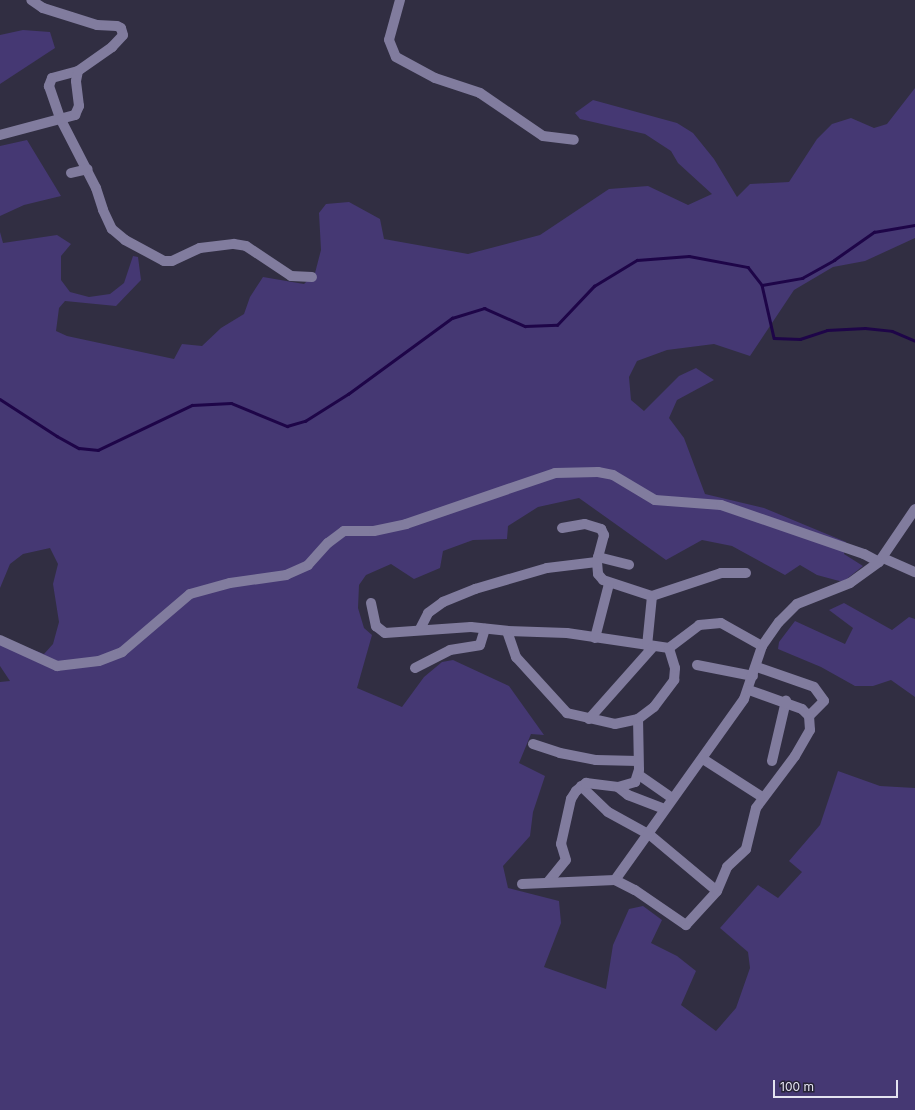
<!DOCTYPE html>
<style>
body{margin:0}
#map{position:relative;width:915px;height:1110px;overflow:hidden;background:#312e42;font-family:Inter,sans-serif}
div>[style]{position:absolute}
.green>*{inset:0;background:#453873}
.stream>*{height:2.5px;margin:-1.25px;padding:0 1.25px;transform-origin:1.25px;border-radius:1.25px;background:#1e0548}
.minor>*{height:10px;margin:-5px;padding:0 5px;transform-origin:5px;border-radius:5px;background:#817c9e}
span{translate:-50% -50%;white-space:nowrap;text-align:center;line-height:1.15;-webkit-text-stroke:3px #272437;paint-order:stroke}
.scale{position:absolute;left:773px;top:1080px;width:125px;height:18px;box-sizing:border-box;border:2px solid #e4e3f0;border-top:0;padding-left:5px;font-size:12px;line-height:14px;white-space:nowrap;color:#e4e3f0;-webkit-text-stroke:3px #272437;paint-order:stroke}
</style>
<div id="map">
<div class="green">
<div style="clip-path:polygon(23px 30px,50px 32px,55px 48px,0 84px,0 35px)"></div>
<div style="clip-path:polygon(915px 88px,915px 238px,865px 261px,833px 267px,794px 290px,750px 356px,714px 344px,667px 350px,637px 361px,629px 377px,631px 400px,644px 411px,679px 376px,696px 368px,714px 380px,677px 400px,669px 418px,684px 438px,705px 494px,764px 508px,846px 542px,844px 554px,863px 566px,843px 582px,817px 575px,800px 565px,785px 575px,732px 546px,702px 540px,666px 560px,579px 498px,538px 507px,508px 526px,507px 539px,473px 540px,443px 551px,440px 568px,414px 579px,391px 564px,366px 575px,359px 585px,358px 608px,364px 628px,372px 635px,357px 688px,402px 707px,424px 677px,442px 662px,453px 660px,509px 686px,544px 735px,531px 734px,519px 763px,545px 776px,533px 812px,530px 836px,503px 866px,508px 888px,559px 901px,561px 923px,544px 967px,606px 989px,613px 945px,629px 909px,643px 906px,662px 920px,651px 943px,677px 956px,696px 971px,681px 1005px,716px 1031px,736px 1008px,750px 968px,748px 952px,720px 928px,758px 885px,778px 898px,802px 872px,789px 861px,820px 825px,838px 771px,880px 786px,915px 788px,915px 1110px,0 1110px,0 682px,10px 681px,0 666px,0 637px,44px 654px,53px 644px,59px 622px,53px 584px,58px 564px,50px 548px,23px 554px,10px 564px,0 588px,0 232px,3px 243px,57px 235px,71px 244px,61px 256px,61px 280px,70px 292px,89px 297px,110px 294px,124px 283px,133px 256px,138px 257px,141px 280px,116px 306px,65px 301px,59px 308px,56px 331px,67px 336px,174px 359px,182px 344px,202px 346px,221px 328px,244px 314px,250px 297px,263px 277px,304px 284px,315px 273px,321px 250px,319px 213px,326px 204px,349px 202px,380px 219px,384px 239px,468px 254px,540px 235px,609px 189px,648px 186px,688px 205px,712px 194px,678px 163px,671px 151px,645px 134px,580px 119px,575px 113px,593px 100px,677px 123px,693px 133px,714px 159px,737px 197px,750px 184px,789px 182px,817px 139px,832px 124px,851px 118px,874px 128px,887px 124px)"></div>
<div style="clip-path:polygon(27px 140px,61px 196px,24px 205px,0 216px,0 146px)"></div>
<div style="clip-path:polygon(844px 603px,892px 630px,909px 617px,915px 619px,915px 697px,891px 680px,873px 686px,855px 686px,821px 667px,778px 649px,779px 642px,795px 621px,845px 644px,853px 628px,829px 610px)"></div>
</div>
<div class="stream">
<div style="left:762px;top:285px;width:41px;rotate:-9.9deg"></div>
<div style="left:802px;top:278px;width:37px;rotate:-29deg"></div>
<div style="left:834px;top:260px;width:49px;rotate:-35deg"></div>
<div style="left:874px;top:232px;width:42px;rotate:-9.7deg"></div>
<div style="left:0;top:399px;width:68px;rotate:33deg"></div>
<div style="left:57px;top:436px;width:25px;rotate:29deg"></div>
<div style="left:79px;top:448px;width:19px;rotate:6deg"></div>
<div style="left:98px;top:450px;width:104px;rotate:-25.6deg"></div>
<div style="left:192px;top:405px;width:39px;rotate:-3deg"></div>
<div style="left:231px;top:403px;width:61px;rotate:22.3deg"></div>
<div style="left:287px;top:426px;width:19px;rotate:-16deg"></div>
<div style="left:305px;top:421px;width:51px;rotate:-32.1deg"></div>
<div style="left:348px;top:394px;width:129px;rotate:-36.2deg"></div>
<div style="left:452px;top:318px;width:34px;rotate:-17deg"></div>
<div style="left:484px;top:308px;width:45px;rotate:23.7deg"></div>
<div style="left:525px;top:326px;width:32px;rotate:-2deg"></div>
<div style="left:557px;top:325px;width:54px;rotate:-46.5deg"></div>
<div style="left:594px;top:286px;width:50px;rotate:-31.2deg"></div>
<div style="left:637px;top:260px;width:52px;rotate:-4.4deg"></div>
<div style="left:689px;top:256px;width:60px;rotate:10.6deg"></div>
<div style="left:748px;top:267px;width:23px;rotate:52deg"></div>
<div style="left:762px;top:285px;width:54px;rotate:77.2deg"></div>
<div style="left:774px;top:338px;width:26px;rotate:2deg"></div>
<div style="left:800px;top:339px;width:28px;rotate:-18deg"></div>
<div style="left:827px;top:330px;width:38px;rotate:-3deg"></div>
<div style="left:865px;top:328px;width:27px;rotate:6deg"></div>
<div style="left:892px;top:331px;width:25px;rotate:23deg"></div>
</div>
<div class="minor">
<div style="left:400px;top:0;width:41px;rotate:105.4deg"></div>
<div style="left:389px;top:40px;width:18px;rotate:68deg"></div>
<div style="left:396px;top:57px;width:44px;rotate:28.3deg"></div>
<div style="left:435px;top:78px;width:47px;rotate:18.4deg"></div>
<div style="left:480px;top:93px;width:76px;rotate:34.3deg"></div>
<div style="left:543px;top:136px;width:31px;rotate:7deg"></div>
<div style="left:78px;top:71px;width:27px;rotate:165deg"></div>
<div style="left:52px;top:78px;width:9px;rotate:111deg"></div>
<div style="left:49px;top:86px;width:34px;rotate:71deg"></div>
<div style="left:60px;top:118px;width:79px;rotate:62.8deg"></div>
<div style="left:96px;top:188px;width:23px;rotate:72deg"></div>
<div style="left:103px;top:210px;width:21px;rotate:65deg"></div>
<div style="left:112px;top:229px;width:17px;rotate:40deg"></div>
<div style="left:125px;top:240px;width:44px;rotate:28.3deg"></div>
<div style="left:164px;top:261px;width:8px"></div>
<div style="left:172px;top:261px;width:31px;rotate:-25deg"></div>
<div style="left:200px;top:248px;width:34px;rotate:-7deg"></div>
<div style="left:234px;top:244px;width:12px;rotate:9deg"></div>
<div style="left:246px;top:246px;width:54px;rotate:33.7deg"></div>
<div style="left:291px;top:276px;width:21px;rotate:3deg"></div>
<div style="left:0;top:135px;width:78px;rotate:-14.9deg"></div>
<div style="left:75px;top:115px;width:10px;rotate:-66deg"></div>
<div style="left:79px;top:106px;width:25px;rotate:-97deg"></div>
<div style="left:76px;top:81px;width:10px;rotate:-79deg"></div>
<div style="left:78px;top:71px;width:42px;rotate:-35.2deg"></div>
<div style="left:112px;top:47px;width:16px;rotate:-47deg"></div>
<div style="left:123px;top:35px;width:7px;rotate:-106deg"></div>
<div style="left:121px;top:28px;width:4px;rotate:-153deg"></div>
<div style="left:117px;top:26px;width:20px;rotate:-177deg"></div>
<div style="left:97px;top:25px;width:57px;rotate:-162.5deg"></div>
<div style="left:43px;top:8px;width:14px;rotate:-146deg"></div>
<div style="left:71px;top:173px;width:17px;rotate:-13deg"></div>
<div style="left:562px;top:528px;width:23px;rotate:-10deg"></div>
<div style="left:585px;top:524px;width:17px;rotate:17deg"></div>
<div style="left:601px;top:529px;width:7px;rotate:63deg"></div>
<div style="left:604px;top:535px;width:28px;rotate:105deg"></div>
<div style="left:598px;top:557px;width:32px;rotate:14deg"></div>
<div style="left:883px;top:558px;width:35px;rotate:24deg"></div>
<div style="left:652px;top:596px;width:73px;rotate:-18.4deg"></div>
<div style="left:721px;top:573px;width:25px"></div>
<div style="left:371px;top:603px;width:24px;rotate:78deg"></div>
<div style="left:376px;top:626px;width:11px;rotate:38deg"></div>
<div style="left:385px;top:633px;width:86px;rotate:-4deg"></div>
<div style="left:471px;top:627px;width:36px;rotate:6deg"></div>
<div style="left:507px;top:631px;width:60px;rotate:1.9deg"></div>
<div style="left:567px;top:633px;width:103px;rotate:8.4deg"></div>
<div style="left:669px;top:648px;width:38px;rotate:-37deg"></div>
<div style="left:699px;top:625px;width:22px;rotate:-5deg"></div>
<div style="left:721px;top:623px;width:47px;rotate:29.3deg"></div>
<div style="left:420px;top:629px;width:18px;rotate:-63deg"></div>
<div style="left:428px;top:613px;width:19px;rotate:-36deg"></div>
<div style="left:443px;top:602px;width:35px;rotate:-22deg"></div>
<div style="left:475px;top:589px;width:75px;rotate:-16.3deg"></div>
<div style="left:547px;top:568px;width:50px;rotate:-6.8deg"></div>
<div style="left:597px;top:562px;width:12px;rotate:85deg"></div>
<div style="left:598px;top:574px;width:8px;rotate:50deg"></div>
<div style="left:603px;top:580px;width:52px;rotate:18.1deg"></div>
<div style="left:652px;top:596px;width:50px;rotate:95.7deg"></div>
<div style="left:507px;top:631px;width:28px;rotate:71deg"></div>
<div style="left:516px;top:657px;width:76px;rotate:47.7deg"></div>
<div style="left:567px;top:713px;width:49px;rotate:12.9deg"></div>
<div style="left:615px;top:724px;width:24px;rotate:-12deg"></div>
<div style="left:595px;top:638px;width:56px;rotate:-75.5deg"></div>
<div style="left:0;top:640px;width:63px;rotate:24.5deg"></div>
<div style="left:57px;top:666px;width:42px;rotate:-6.8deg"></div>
<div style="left:99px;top:661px;width:25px;rotate:-21deg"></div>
<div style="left:122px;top:652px;width:89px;rotate:-40.5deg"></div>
<div style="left:190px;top:594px;width:41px;rotate:-15.4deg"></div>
<div style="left:230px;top:583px;width:57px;rotate:-8.1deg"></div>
<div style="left:286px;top:575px;width:24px;rotate:-24deg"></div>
<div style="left:308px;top:565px;width:30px;rotate:-48deg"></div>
<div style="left:328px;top:543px;width:20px;rotate:-37deg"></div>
<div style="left:344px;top:531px;width:30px"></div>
<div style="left:374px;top:531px;width:33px;rotate:-12deg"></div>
<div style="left:406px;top:524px;width:157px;rotate:-18.9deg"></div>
<div style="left:555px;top:473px;width:43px;rotate:-1.3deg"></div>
<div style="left:598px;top:472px;width:15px;rotate:11deg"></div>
<div style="left:613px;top:475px;width:49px;rotate:30.8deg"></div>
<div style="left:655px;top:500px;width:66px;rotate:4.3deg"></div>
<div style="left:721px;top:505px;width:151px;rotate:18.9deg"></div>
<div style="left:864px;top:554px;width:17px;rotate:28deg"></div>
<div style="left:879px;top:562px;width:64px;rotate:-55.8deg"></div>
<div style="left:697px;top:665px;width:57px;rotate:11.1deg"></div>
<div style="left:757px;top:667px;width:60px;rotate:19.3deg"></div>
<div style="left:814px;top:687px;width:17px;rotate:54deg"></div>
<div style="left:824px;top:701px;width:21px;rotate:135deg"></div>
<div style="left:415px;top:668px;width:39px;rotate:-27deg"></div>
<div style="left:450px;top:650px;width:30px;rotate:-9deg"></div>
<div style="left:480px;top:645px;width:17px;rotate:-73deg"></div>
<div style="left:589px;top:719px;width:95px;rotate:-48.4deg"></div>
<div style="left:533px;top:744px;width:28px;rotate:18deg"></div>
<div style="left:560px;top:753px;width:37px;rotate:11deg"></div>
<div style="left:596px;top:760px;width:42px;rotate:1.4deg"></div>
<div style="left:703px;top:759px;width:70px;rotate:32.8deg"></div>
<div style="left:772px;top:761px;width:62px;rotate:-76.9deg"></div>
<div style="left:639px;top:775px;width:40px;rotate:34.9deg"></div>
<div style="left:581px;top:786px;width:37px;rotate:44deg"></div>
<div style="left:608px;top:812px;width:48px;rotate:28.7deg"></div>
<div style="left:650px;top:835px;width:87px;rotate:39.9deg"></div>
<div style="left:618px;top:787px;width:13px;rotate:39deg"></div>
<div style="left:628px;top:795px;width:39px;rotate:21deg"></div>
<div style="left:615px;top:880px;width:222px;rotate:-54.5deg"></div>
<div style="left:744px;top:699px;width:56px;rotate:-71.2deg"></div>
<div style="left:762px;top:646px;width:29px;rotate:-55deg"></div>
<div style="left:779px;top:622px;width:25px;rotate:-45deg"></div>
<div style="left:797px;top:604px;width:57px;rotate:-21.6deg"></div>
<div style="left:850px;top:583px;width:36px;rotate:-36deg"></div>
<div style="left:548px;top:882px;width:28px;rotate:-51deg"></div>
<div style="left:566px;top:860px;width:17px;rotate:-107deg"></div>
<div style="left:561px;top:844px;width:46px;rotate:-77.5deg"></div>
<div style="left:571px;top:799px;width:9px;rotate:-58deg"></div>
<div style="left:576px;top:791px;width:13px;rotate:-39deg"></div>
<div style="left:586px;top:783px;width:32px;rotate:7deg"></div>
<div style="left:618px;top:787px;width:18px;rotate:-16deg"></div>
<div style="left:635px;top:782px;width:13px;rotate:-72deg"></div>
<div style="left:639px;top:770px;width:51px;rotate:-91.1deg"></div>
<div style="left:638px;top:719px;width:20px;rotate:-37deg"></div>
<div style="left:654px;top:707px;width:34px;rotate:-53deg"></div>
<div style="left:674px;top:680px;width:12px;rotate:-85deg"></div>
<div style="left:675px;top:668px;width:21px;rotate:-107deg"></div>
<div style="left:522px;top:884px;width:93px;rotate:-2.5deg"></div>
<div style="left:615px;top:880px;width:22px;rotate:27deg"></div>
<div style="left:635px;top:890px;width:62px;rotate:34.5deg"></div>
<div style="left:686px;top:925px;width:46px;rotate:-47.6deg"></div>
<div style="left:717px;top:891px;width:26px;rotate:-67deg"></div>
<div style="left:727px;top:867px;width:26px;rotate:-43deg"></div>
<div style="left:746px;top:849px;width:42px;rotate:-76.3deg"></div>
<div style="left:756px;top:808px;width:65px;rotate:-53.1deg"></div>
<div style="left:795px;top:756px;width:30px;rotate:-60deg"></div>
<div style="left:810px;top:730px;width:14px;rotate:-94deg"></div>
<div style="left:809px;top:716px;width:10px;rotate:-135deg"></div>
<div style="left:802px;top:709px;width:56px;rotate:-160.3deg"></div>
</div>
<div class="scale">100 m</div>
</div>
